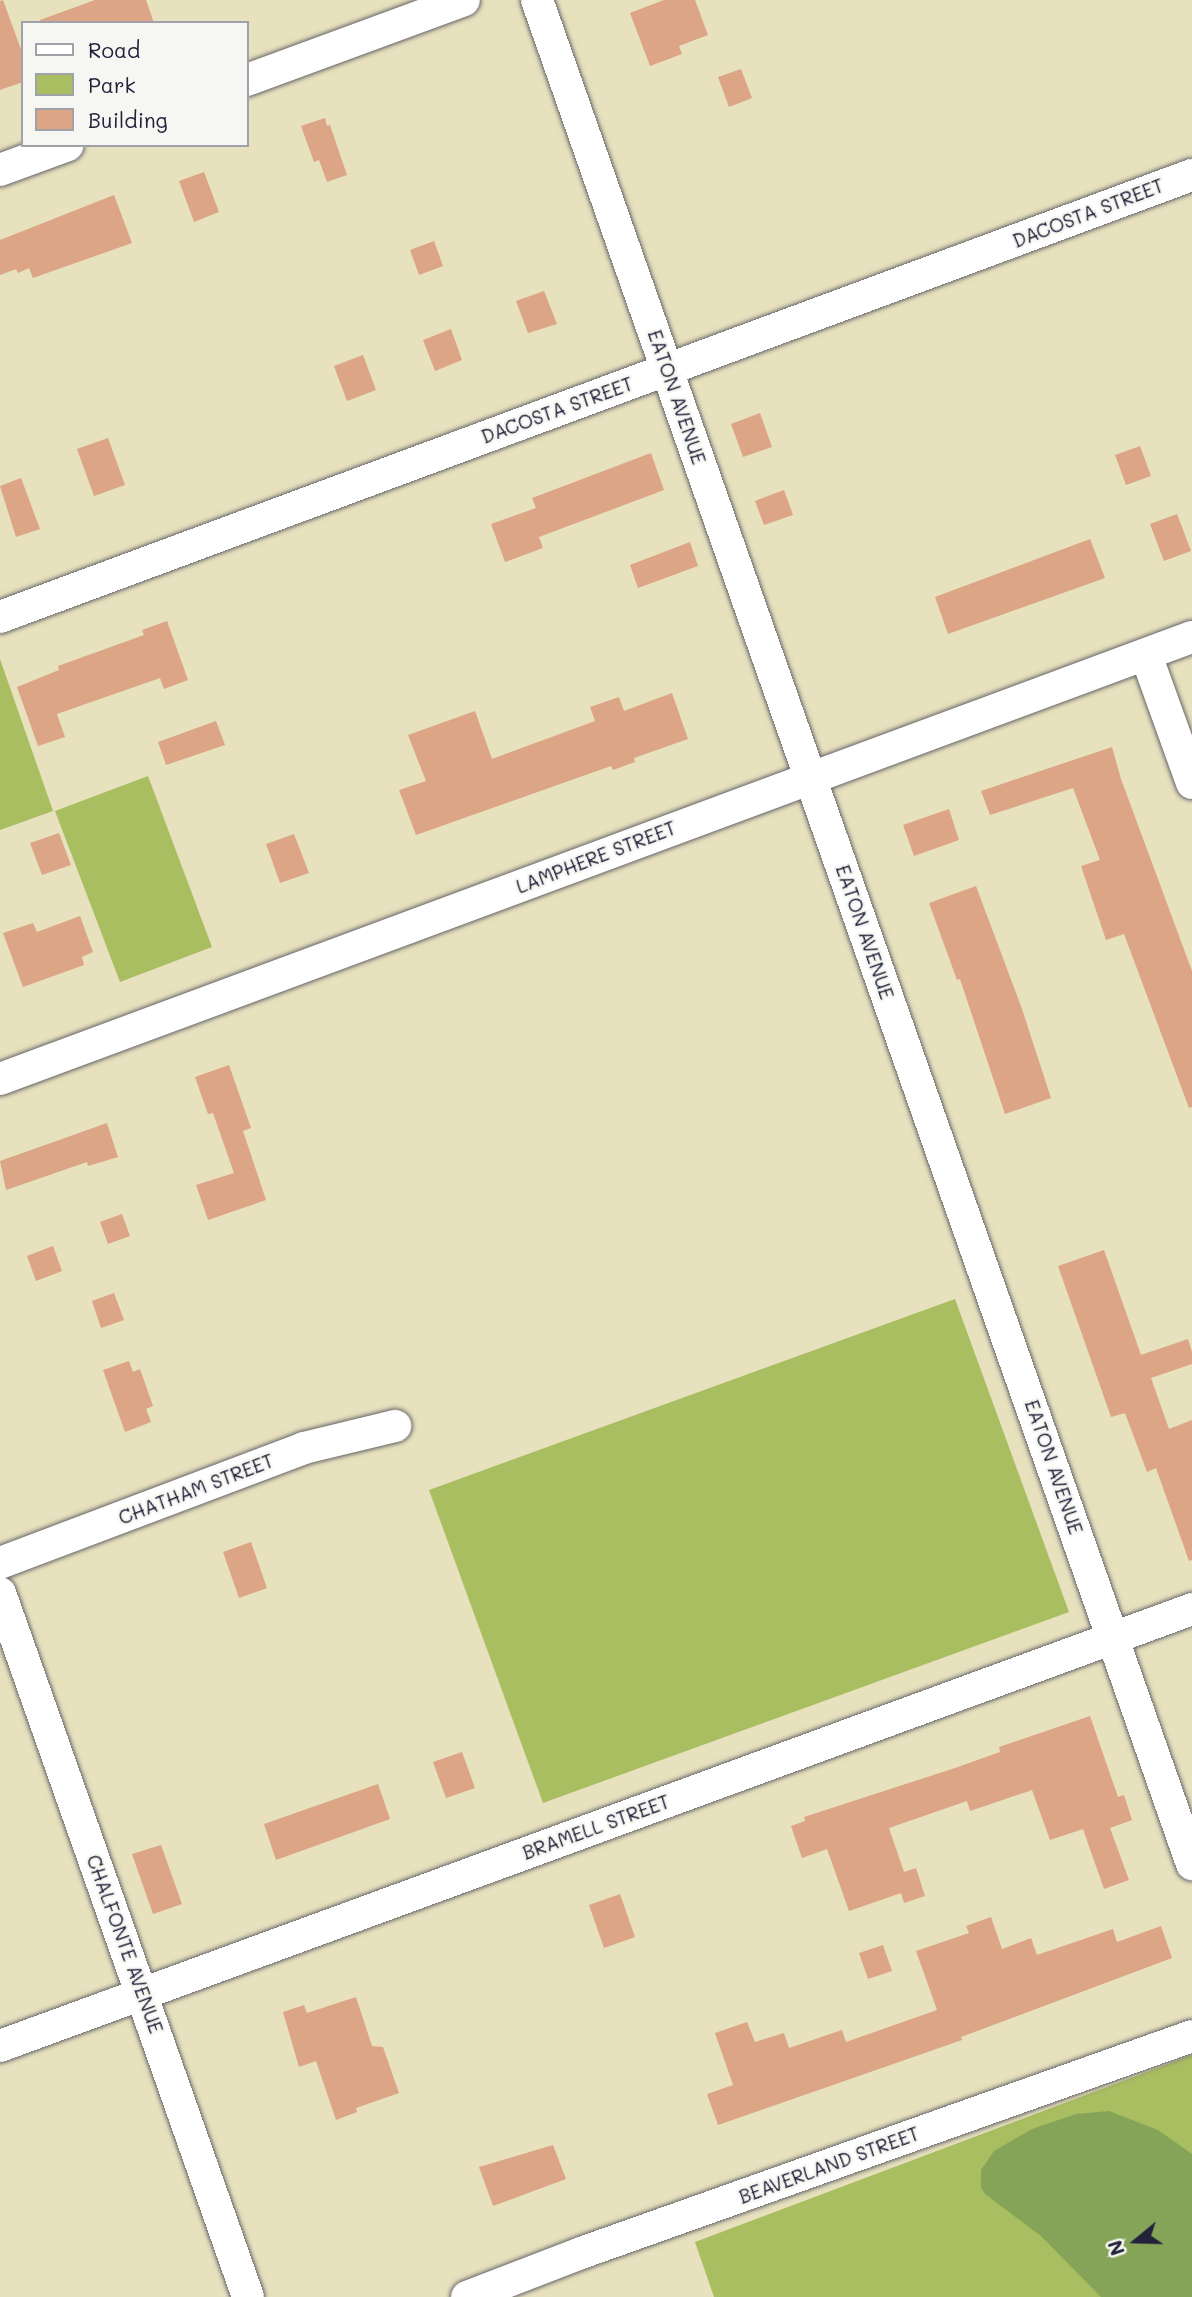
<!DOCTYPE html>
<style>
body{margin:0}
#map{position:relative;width:1192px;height:2297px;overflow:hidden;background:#e7e1be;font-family:Mali,sans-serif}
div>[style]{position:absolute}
.green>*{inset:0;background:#a9bd61}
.forest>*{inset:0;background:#86a457}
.building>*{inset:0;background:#dba586}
.roads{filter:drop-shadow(0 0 2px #676569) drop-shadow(0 0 2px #676569)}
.minor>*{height:32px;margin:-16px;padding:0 16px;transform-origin:16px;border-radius:16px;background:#fff}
span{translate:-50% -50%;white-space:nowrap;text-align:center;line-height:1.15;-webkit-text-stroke:5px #f6f6f2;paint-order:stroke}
.street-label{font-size:19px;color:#22223b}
.legend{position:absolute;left:21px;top:21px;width:228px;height:126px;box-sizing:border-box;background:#f6f6f2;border:2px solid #a1a1a9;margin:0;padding:9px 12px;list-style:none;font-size:21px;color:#22223b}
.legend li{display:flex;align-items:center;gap:14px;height:35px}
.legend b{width:35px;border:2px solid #a1a1a9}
.north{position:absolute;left:1101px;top:2206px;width:70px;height:70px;-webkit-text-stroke:5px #f6f6f2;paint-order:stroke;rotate:251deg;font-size:19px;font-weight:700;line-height:28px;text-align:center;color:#22223b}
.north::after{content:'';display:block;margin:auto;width:24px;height:32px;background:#22223b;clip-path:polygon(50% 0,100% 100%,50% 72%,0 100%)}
</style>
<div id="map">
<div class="green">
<div style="clip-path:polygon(0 659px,53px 811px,0 830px)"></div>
<div style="clip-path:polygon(148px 776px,212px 947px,120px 982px,55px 811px)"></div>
<div style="clip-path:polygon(955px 1299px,1069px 1612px,543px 1803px,429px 1490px)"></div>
<div style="clip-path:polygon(1192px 2055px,1192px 2297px,714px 2297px,695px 2242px)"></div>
</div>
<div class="forest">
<div style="clip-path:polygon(1109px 2111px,1158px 2130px,1192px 2154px,1192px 2297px,1101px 2297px,1041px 2236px,985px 2194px,981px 2187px,981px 2170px,994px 2151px,1032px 2129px,1076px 2114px)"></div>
</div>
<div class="building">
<div style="clip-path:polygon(3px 0,23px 55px,23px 82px,0 90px,0 1px)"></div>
<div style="clip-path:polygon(95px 0,146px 0,154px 23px,40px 23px,40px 20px)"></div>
<div style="clip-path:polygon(664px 0,695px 0,708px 35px,679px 46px,682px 54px,650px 66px,630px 13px)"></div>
<div style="clip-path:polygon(741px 69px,752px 98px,729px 107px,718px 77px)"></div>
<div style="clip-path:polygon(325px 118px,327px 126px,330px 125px,347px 175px,327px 182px,319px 160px,314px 162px,301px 126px)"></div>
<div style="clip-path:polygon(204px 172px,219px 212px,194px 222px,179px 181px)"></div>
<div style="clip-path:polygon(114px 195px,132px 243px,33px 278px,29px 268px,18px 273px,16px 269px,0 275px,0 240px)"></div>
<div style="clip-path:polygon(434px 241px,443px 266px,419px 275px,410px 250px)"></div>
<div style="clip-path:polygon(544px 291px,557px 324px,528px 333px,516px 301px)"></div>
<div style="clip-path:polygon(451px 329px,462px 360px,435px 371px,423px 340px)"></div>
<div style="clip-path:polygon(363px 355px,376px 390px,347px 401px,334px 366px)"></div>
<div style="clip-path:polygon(760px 413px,772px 447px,743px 457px,731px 424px)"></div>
<div style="clip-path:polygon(108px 438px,125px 485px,94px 496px,77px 449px)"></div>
<div style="clip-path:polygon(1140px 446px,1151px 476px,1126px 485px,1115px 455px)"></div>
<div style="clip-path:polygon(651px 453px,664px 490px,539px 537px,543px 548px,505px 562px,491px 524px,536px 508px,532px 498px)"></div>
<div style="clip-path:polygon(21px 478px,40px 529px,16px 537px,0 486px)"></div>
<div style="clip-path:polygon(784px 490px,793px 515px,764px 525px,755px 501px)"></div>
<div style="clip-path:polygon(1177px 514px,1191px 551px,1164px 561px,1150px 524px)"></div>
<div style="clip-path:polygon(1090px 539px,1105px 578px,948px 634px,935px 597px)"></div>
<div style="clip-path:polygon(690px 542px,698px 566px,638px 588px,630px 565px)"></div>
<div style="clip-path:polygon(167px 621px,188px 680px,164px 689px,160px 678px,57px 714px,65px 737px,38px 746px,17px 687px,59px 670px,58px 666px,144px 635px,142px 630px)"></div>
<div style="clip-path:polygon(672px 693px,688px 739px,634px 758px,635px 762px,613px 770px,611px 766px,416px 835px,399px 790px,426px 781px,408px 735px,475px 711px,492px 759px,595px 721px,590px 707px,619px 697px,624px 711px)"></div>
<div style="clip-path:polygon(216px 721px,225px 745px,166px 765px,158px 742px)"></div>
<div style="clip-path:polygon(1112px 747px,1121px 779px,1192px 971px,1192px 1107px,1189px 1108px,1124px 934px,1106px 940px,1081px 866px,1100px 860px,1073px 788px,990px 815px,981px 791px)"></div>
<div style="clip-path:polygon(949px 809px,959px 840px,914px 856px,903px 825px)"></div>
<div style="clip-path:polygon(59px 833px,71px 865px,42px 875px,30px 843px)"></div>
<div style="clip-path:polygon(294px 834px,309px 873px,280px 883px,266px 844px)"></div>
<div style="clip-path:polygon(976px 886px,1022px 1009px,1051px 1098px,1005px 1114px,960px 979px,957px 980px,929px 903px)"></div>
<div style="clip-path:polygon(80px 916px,93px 952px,82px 957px,84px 965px,23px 987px,3px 933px,33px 923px,37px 932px)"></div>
<div style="clip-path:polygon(229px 1065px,251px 1128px,243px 1131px,266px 1200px,208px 1220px,196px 1185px,234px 1173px,213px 1113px,208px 1114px,195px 1077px)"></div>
<div style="clip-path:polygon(107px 1123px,118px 1157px,88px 1166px,87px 1162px,6px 1190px,0 1161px)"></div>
<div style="clip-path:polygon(122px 1214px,130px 1236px,108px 1244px,100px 1222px)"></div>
<div style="clip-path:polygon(53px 1246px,62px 1271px,36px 1281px,27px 1256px)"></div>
<div style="clip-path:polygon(1104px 1250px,1141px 1355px,1188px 1339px,1192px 1352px,1192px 1364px,1151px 1378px,1169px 1429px,1192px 1420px,1192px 1560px,1189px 1561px,1156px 1468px,1147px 1472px,1125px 1413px,1111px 1417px,1058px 1266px)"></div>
<div style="clip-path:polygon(114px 1293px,124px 1320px,101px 1328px,92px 1301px)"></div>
<div style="clip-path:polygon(129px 1361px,133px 1372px,140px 1369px,153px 1406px,146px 1409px,151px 1422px,125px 1432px,103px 1370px)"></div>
<div style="clip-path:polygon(251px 1542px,267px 1588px,239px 1598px,223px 1552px)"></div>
<div style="clip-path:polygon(1090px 1716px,1118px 1797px,1124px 1795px,1132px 1820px,1110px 1828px,1129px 1880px,1104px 1889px,1083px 1829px,1050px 1840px,1032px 1790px,970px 1811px,967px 1801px,889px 1828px,904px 1872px,916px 1868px,925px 1896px,904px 1903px,901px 1893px,849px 1911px,827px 1849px,802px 1858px,791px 1826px,805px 1821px,804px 1817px,955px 1768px,1000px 1752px,999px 1747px)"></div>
<div style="clip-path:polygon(462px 1752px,475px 1788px,446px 1798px,433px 1762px)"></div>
<div style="clip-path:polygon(378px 1784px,390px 1819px,276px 1860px,264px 1824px)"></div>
<div style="clip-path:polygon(161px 1845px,182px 1904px,153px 1914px,132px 1854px)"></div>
<div style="clip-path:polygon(620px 1894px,635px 1937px,604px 1948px,589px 1905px)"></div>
<div style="clip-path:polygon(991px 1917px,1002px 1949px,1031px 1938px,1037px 1955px,1113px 1929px,1117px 1942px,1161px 1926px,1172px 1958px,961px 2037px,962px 2040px,718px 2125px,707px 2094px,733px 2085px,715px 2033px,747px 2022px,755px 2042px,784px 2033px,789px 2048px,842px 2030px,846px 2042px,937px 2010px,916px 1951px,969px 1933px,966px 1926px)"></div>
<div style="clip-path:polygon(883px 1945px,892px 1971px,868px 1979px,859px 1953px)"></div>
<div style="clip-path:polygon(356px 1997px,372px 2046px,383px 2047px,399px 2093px,356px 2108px,357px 2112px,336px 2120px,316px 2061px,299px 2067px,283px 2012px,304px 2005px,307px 2013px)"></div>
<div style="clip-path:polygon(553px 2145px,566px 2179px,493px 2206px,479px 2167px)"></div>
</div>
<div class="roads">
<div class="minor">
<div style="left:537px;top:0;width:1976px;rotate:70.64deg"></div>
<div style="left:247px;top:80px;width:231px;rotate:-20.2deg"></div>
<div style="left:0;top:170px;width:72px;rotate:-20.2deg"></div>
<div style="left:0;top:617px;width:1271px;rotate:-20.35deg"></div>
<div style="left:1146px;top:655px;width:136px;rotate:70.2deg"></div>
<div style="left:0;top:1079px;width:1271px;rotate:-20.35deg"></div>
<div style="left:0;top:1563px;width:325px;rotate:-20.7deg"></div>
<div style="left:304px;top:1448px;width:94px;rotate:-13.6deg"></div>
<div style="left:0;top:1593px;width:746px;rotate:70.59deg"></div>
<div style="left:0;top:2046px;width:1270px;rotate:-20.13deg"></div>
<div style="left:467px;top:2297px;width:122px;rotate:-21.1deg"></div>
<div style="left:581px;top:2253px;width:648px;rotate:-19.55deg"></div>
</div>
</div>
<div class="street-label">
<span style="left:1088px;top:213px;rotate:-21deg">DACOSTA STREET</span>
<span style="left:677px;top:397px;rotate:71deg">EATON AVENUE</span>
<span style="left:557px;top:410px;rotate:-20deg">DACOSTA STREET</span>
<span style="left:596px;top:857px;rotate:-21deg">LAMPHERE STREET</span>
<span style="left:865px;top:932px;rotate:71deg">EATON AVENUE</span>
<span style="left:1054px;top:1467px;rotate:71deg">EATON AVENUE</span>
<span style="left:196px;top:1489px;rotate:-21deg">CHATHAM STREET</span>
<span style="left:596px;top:1827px;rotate:-20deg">BRAMELL STREET</span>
<span style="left:125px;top:1944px;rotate:70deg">CHALFONTE AVENUE</span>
<span style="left:829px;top:2165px;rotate:-20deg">BEAVERLAND STREET</span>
</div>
<ul class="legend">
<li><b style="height:9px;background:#fff"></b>Road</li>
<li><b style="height:19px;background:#a9bd61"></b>Park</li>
<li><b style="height:19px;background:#dba586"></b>Building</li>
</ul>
<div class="north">N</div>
</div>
